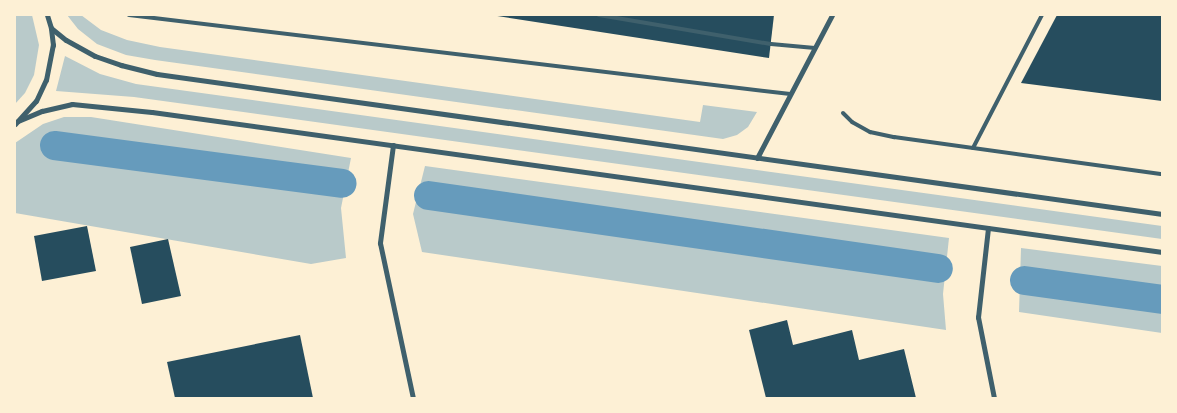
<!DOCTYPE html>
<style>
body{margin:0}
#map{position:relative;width:1177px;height:413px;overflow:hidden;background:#fdf0d5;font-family:Rubik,sans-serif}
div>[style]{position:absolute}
.green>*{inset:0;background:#b9caca}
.canal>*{height:29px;margin:-14.5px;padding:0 14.5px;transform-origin:14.5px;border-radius:14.5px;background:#669bbc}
.building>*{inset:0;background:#264d5e}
.service>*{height:4px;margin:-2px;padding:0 2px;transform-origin:2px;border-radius:2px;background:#3f606c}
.minor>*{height:5px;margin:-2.5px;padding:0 2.5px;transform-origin:2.5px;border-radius:2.5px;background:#3f606c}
span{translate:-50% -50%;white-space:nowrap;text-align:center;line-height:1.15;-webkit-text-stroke:4px #fdf0d5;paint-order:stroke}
.frame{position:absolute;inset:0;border:16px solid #fdf0d5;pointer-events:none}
</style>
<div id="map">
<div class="green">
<div style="clip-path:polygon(15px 15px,32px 15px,39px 45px,34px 75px,25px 93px,15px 104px)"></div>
<div style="clip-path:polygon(67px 15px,81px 15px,101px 30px,127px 40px,160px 47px,700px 122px,703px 105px,757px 112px,748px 127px,737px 135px,723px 139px,155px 60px,126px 55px,97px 44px,78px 29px)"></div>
<div style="clip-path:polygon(65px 56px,100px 74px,136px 84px,1162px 226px,1162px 239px,134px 97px,56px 91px)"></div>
<div style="clip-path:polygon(64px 117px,91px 117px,351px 158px,341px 208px,346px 258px,311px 264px,15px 213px,15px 143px,43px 124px)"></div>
<div style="clip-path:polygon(425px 166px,949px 238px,943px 294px,946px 330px,422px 252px,413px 214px)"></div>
<div style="clip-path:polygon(1021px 248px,1162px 266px,1162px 333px,1019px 312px)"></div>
</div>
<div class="canal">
<div style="left:54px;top:145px;width:290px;rotate:7.5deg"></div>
<div style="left:428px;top:195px;width:515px;rotate:8.15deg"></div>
<div style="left:1024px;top:280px;width:139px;rotate:7.8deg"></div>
</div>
<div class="building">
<div style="clip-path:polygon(491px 15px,774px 15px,769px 58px)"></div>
<div style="clip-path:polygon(1057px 15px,1162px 15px,1162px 101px,1021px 83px)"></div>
<div style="clip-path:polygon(87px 226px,96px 271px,42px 281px,34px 236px)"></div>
<div style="clip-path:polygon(168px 239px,181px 296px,142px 304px,130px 247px)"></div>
<div style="clip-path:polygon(787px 320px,793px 345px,852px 330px,859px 360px,904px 349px,916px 398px,766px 398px,749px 330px)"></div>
<div style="clip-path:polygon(300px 335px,313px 398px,175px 398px,167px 362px)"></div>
</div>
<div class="service">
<div style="left:129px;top:15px;width:666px;rotate:6.82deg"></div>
<div style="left:599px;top:15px;width:174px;rotate:9.6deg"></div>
<div style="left:771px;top:44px;width:44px;rotate:5.2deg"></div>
<div style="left:843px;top:113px;width:13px;rotate:45deg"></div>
<div style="left:852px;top:122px;width:21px;rotate:29deg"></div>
<div style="left:870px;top:132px;width:25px;rotate:12deg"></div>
<div style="left:894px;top:137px;width:271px;rotate:7.9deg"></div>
<div style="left:973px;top:148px;width:150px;rotate:-62.6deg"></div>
</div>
<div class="minor">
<div style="left:51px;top:28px;width:19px;rotate:39deg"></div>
<div style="left:66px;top:40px;width:33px;rotate:29deg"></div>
<div style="left:95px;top:56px;width:28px;rotate:19deg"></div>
<div style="left:121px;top:65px;width:37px;rotate:14deg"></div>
<div style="left:157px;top:74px;width:1015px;rotate:7.93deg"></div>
<div style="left:18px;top:121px;width:26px;rotate:-23deg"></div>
<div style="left:42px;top:111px;width:31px;rotate:-13deg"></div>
<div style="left:72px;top:104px;width:80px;rotate:5.7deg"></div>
<div style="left:152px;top:112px;width:1020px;rotate:7.89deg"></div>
<div style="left:15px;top:124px;width:31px;rotate:-48deg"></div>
<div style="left:36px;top:101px;width:23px;rotate:-65deg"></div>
<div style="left:46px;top:80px;width:36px;rotate:-79deg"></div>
<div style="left:53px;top:45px;width:17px;rotate:-97deg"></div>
<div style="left:51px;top:28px;width:14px;rotate:-107deg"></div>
<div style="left:393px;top:145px;width:99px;rotate:97.6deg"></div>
<div style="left:380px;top:243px;width:158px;rotate:78deg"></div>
<div style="left:757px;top:158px;width:161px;rotate:-62.3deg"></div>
<div style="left:988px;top:228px;width:90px;rotate:96.4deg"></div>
<div style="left:978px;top:317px;width:83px;rotate:78.8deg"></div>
</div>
<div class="frame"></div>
</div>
